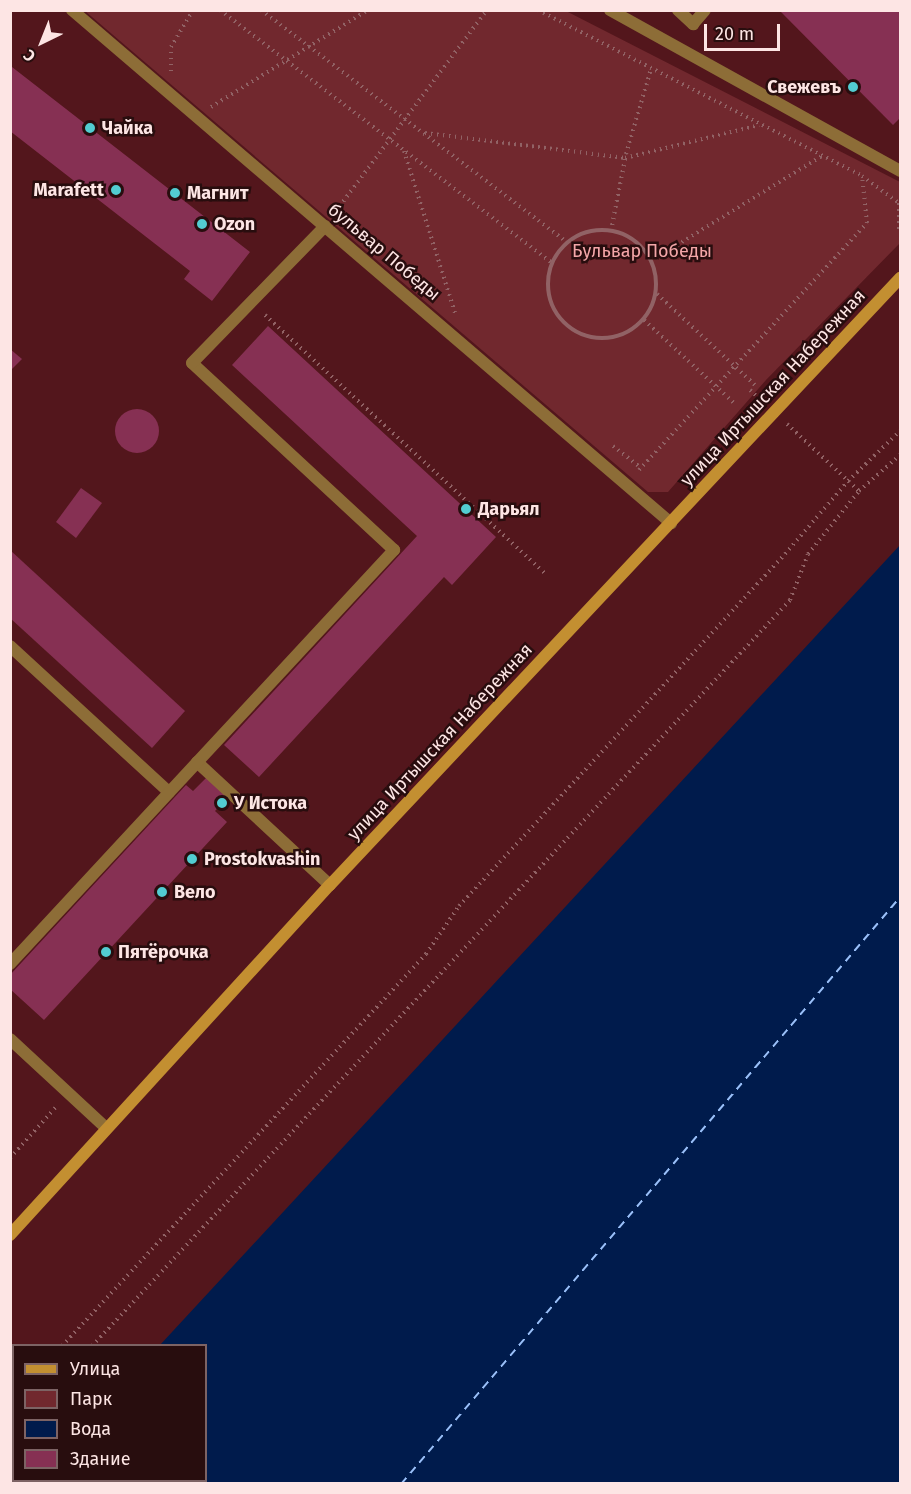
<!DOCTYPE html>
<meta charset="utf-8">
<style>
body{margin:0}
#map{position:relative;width:911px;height:1494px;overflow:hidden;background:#53161c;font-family:"Fira Sans",sans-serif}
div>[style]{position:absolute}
.green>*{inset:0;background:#71282e}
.water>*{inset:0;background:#001b4c}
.ferry>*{height:1.5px;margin-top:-0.75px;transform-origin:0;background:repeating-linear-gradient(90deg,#9ac0f9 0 8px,transparent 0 14px)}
.building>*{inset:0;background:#863053}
.round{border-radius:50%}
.path>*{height:4px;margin-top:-2px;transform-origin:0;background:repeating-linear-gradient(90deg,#916265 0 1.5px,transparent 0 6px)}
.path>.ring{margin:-2px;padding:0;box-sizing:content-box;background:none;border:4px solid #916265;border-radius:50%}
.service>*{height:12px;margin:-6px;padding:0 6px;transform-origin:6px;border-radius:6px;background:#8d6d37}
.minor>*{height:12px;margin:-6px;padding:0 6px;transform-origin:6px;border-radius:6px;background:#8d6d37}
.secondary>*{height:12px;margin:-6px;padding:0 6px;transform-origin:6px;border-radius:6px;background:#c38f31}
.dots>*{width:16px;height:16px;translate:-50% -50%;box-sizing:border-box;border:3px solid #280d0e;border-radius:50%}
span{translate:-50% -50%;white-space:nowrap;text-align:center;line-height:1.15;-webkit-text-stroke:5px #280d0e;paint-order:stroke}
.poi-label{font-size:18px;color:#fde5e4;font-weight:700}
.right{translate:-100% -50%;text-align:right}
.left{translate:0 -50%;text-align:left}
.park-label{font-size:18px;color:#f4a6a8}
.street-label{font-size:18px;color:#fde5e4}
.frame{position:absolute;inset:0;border:12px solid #fde5e4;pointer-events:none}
.legend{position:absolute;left:12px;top:1344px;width:195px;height:138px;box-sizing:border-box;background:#280d0e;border:2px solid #7d6364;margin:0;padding:8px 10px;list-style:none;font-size:18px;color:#fde5e4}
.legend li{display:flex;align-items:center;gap:12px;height:30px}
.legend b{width:30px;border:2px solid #7d6364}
.north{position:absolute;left:12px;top:12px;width:60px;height:60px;-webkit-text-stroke:4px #280d0e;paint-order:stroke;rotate:223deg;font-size:16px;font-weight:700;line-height:24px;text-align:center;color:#fde5e4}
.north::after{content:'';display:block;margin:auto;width:21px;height:27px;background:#fde5e4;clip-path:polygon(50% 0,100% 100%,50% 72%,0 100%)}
.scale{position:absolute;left:704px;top:24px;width:76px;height:27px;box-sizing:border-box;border:3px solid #fde5e4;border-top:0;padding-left:8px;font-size:18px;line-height:21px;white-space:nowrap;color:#fde5e4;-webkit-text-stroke:4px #280d0e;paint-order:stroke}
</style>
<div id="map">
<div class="green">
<div style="clip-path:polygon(85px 11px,566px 11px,900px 182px,900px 243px,766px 380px,668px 492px,648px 492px)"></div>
</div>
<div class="water">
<div style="clip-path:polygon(900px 545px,900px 1483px,32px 1483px,206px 1480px,206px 1346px,160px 1345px)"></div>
</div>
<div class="ferry">
<div style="left:401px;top:1484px;width:770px;rotate:-49.63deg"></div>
</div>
<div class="building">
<div style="clip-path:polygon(900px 10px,900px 118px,893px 125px,781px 12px)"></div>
<div style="clip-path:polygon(12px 67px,250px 252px,212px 301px,184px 279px,190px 271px,10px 131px)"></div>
<div style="clip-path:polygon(268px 326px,496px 537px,452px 585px,444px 577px,259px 777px,224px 745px,417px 536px,232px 365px)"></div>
<div style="clip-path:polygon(10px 349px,22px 359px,10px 371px)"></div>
<div class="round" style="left:115px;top:409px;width:44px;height:44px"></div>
<div style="clip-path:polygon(81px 488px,102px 503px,76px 538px,56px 522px)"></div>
<div style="clip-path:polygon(10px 550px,185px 711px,152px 748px,10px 618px)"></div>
<div style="clip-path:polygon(207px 777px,228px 797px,215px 811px,227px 822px,44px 1020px,10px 989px,10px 975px,186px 785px,193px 791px)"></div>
</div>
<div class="path">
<div style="left:220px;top:10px;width:416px;rotate:37.3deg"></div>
<div style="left:261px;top:10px;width:384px;rotate:37.2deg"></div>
<div style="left:538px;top:10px;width:364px;rotate:27.1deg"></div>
<div style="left:171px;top:71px;width:24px;rotate:-90deg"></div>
<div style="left:171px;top:47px;width:43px;rotate:-59.3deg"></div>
<div style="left:211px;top:107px;width:185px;rotate:-31.7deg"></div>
<div style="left:425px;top:133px;width:202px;rotate:7.1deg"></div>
<div style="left:625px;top:158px;width:138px;rotate:-13.8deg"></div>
<div style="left:404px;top:151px;width:170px;rotate:72.5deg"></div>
<div style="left:336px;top:211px;width:251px;rotate:-53.1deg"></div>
<div class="ring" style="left:548px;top:230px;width:104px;height:104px"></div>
<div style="left:611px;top:231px;width:78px;rotate:-79deg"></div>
<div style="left:626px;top:154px;width:89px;rotate:-73.6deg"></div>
<div style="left:651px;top:261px;width:201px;rotate:-31.6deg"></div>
<div style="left:657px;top:294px;width:134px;rotate:42.9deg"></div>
<div style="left:265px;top:315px;width:381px;rotate:42.7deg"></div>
<div style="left:644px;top:320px;width:125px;rotate:42.7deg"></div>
<div style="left:750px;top:390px;width:16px;rotate:43deg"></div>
<div style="left:787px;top:424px;width:98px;rotate:42.9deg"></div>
<div style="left:613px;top:446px;width:36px;rotate:38deg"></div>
<div style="left:639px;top:470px;width:336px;rotate:-47.3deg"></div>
<div style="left:867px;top:223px;width:47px;rotate:-96.1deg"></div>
<div style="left:862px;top:176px;width:46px;rotate:36.1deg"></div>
<div style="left:899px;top:203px;width:27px;rotate:90deg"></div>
<div style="left:10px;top:1158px;width:69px;rotate:-48deg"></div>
<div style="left:62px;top:1346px;width:535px;rotate:-47.12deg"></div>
<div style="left:426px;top:954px;width:58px;rotate:-55.5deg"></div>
<div style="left:459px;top:906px;width:480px;rotate:-47.2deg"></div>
<div style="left:785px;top:554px;width:96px;rotate:-49.2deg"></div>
<div style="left:848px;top:481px;width:72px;rotate:-43.9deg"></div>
<div style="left:92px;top:1346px;width:1022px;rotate:-46.9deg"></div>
<div style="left:790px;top:600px;width:49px;rotate:-68.6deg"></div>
<div style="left:808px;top:554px;width:81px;rotate:-51deg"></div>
<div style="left:859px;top:491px;width:55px;rotate:-41.3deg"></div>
<div style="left:10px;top:1371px;width:4px;rotate:27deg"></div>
<div style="left:10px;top:1401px;width:6px;rotate:-45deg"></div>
<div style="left:10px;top:1434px;width:6px;rotate:-45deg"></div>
</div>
<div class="service">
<div style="left:678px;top:10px;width:21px;rotate:43deg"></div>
<div style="left:693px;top:24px;width:18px;rotate:-49deg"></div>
<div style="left:10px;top:646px;width:216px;rotate:42.6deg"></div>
<div style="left:197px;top:762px;width:181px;rotate:42.8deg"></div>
<div style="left:10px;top:964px;width:565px;rotate:-47.15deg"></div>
<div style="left:394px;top:550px;width:275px;rotate:-137.2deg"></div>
<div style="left:192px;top:363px;width:191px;rotate:-45.8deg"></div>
<div style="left:10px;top:1039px;width:129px;rotate:42.8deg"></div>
</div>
<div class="minor">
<div style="left:72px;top:10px;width:789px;rotate:40.58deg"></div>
<div style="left:610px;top:10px;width:332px;rotate:29deg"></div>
</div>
<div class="secondary">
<div style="left:10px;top:1235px;width:474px;rotate:-47.6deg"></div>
<div style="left:330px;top:885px;width:833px;rotate:-46.8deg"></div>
</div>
<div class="dots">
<div style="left:853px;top:87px;background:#52ccd1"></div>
<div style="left:90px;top:128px;background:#52ccd1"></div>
<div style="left:116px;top:190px;background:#52ccd1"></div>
<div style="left:175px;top:193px;background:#52ccd1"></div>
<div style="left:202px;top:224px;background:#52ccd1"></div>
<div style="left:466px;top:509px;background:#52ccd1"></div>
<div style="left:222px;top:803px;background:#52ccd1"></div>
<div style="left:192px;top:859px;background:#52ccd1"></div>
<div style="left:162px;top:892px;background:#52ccd1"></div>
<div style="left:106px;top:952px;background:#52ccd1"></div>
</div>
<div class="poi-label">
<span class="right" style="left:841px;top:87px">Свежевъ</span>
<span class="left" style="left:102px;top:128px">Чайка</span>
<span class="right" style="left:104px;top:190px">Marafett</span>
<span class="left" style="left:187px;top:193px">Магнит</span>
<span class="left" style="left:214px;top:224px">Ozon</span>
<span class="left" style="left:478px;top:509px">Дарьял</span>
<span class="left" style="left:234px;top:803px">У Истока</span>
<span class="left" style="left:204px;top:859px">Prostokvashin</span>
<span class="left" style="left:174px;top:892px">Вело</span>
<span class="left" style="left:118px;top:952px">Пятёрочка</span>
</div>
<div class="park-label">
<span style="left:642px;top:251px">Бульвар Победы</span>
</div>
<div class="street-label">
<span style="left:384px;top:252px;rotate:40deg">бульвар Победы</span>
<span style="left:773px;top:388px;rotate:-47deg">улица Иртышская Набережная</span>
<span style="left:440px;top:742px;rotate:-47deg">улица Иртышская Набережная</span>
</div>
<div class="frame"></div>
<ul class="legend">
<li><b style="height:8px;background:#c38f31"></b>Улица</li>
<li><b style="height:16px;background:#71282e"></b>Парк</li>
<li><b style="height:16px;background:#001b4c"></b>Вода</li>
<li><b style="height:16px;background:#863053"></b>Здание</li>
</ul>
<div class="north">С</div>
<div class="scale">20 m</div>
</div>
